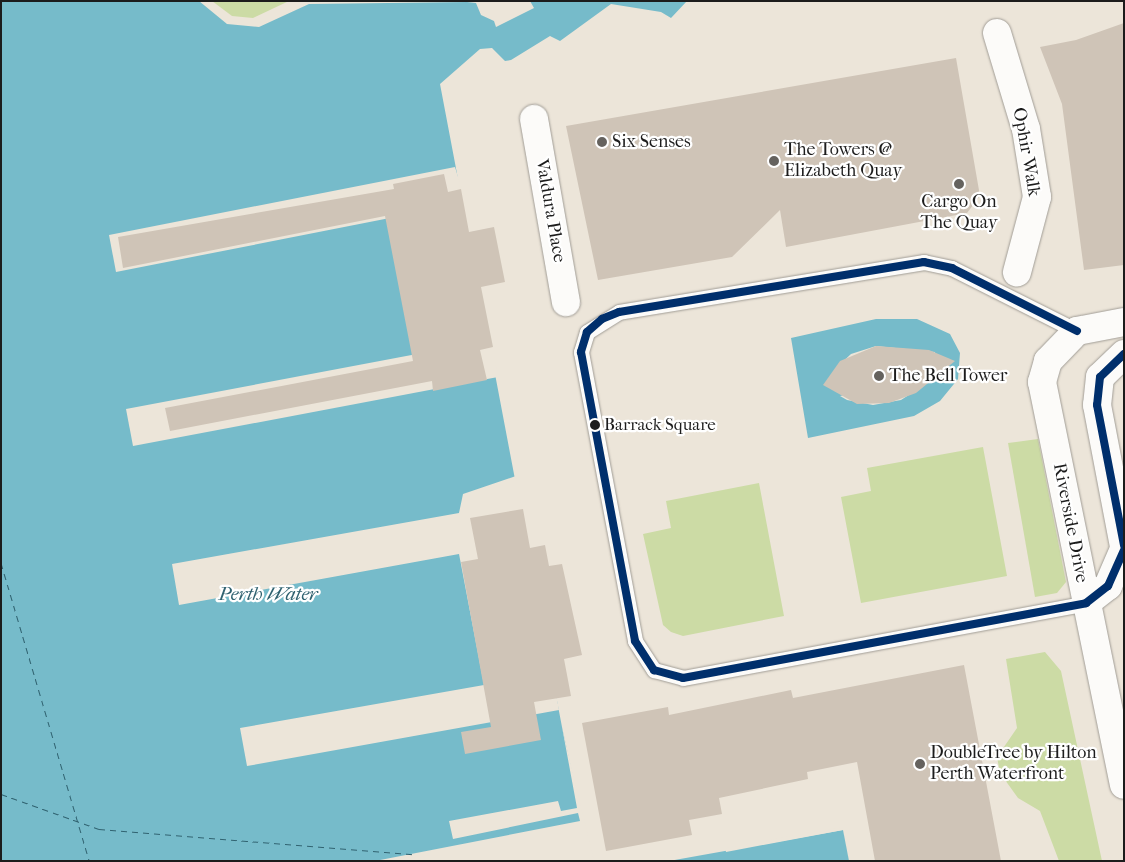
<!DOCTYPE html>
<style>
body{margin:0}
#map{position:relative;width:1125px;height:862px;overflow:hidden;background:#ece5d9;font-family:"IM FELL French Canon",serif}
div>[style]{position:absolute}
.green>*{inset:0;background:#ccdba5}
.water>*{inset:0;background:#76bbca}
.pier>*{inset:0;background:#ece5d9}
.ferry>*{height:1px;margin-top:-0.5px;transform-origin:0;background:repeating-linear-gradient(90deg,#306270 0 6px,transparent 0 11px)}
.building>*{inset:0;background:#cfc4b7}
.roads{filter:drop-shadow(0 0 1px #a19d96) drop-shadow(0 0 1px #a19d96)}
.lane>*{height:15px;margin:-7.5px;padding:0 7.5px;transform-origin:7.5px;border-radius:7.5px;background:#fcfbf9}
.street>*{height:28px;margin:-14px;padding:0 14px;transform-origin:14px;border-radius:14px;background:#fcfbf9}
.primary>*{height:28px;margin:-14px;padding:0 14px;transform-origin:14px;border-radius:14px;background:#fcfbf9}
.bus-1>*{height:8px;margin:-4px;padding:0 4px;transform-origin:4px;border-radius:4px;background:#002f6c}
.dots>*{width:14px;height:14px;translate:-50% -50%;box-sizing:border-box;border:2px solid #fff;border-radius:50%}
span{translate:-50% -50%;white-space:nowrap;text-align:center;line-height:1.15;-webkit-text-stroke:4.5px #fff;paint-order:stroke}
.bus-label{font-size:17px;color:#1c1c1c}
.left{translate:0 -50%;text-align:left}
.poi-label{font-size:18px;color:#1c1c1c}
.street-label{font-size:18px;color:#1c1c1c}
.water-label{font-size:19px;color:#306270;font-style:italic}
.frame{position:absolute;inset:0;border:2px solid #1c1c1c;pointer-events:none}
</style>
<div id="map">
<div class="green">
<div style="clip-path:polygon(212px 1px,289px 1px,253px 18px,232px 16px)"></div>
<div style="clip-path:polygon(1038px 439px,1066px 582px,1057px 593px,1035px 597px,1008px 443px)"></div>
<div style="clip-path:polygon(983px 447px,1007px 576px,861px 603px,841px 497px,871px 491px,867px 468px)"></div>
<div style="clip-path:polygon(759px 483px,784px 616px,683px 636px,671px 632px,663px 625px,643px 534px,671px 528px,666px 501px)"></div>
<div style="clip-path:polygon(1045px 652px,1061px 671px,1102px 861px,1059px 861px,1040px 811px,1018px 798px,1000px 773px,997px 757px,1017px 728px,1006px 659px)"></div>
</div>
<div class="water">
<div style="clip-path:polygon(1px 1px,199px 1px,227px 24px,259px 27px,309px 4px,467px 2px,476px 3px,481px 15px,494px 21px,496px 27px,534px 8px,530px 1px,687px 1px,671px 18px,661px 12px,611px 4px,560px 41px,550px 36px,511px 60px,505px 61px,492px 48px,480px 49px,440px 84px,562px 727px,592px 861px,1px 861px)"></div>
<div style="clip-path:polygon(evenodd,876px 319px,917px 319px,950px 334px,960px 353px,958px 379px,940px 401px,914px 416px,808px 438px,791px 338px,876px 319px,876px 346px,935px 352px,929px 381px,940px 375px,901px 400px,873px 405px,847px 400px,840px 396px,845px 395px,835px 369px,851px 354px,876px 346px)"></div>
<div style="clip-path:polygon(843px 830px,849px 861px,669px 861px)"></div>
</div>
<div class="pier">
<div style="clip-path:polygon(455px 167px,466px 203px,116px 272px,109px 235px)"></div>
<div style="clip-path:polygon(491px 340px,498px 377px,133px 446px,126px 409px)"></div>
<div style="clip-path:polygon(516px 476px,559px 710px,247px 766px,240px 728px,484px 685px,459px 554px,179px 605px,172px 564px,459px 513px,463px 494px)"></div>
<div style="clip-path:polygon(562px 727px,594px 861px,375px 861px,580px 821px,578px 813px,453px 839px,449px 821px,558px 801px,561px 811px,577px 808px)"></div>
<div style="clip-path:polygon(842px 827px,843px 830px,726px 852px,725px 848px)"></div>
</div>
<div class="ferry">
<div style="left:1px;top:563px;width:311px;rotate:73.5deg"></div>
<div style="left:1px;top:794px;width:104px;rotate:19.7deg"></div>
<div style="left:99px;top:829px;width:315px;rotate:4.6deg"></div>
</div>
<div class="building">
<div style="clip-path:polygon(1124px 23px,1124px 265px,1084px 270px,1062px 104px,1040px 47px,1076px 40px)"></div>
<div style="clip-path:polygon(956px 58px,980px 196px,967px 213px,786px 247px,780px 210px,732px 257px,598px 280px,566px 126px)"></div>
<div style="clip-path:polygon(444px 174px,448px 192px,461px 189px,469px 232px,494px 227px,505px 282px,481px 287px,493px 347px,480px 350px,487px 380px,433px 391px,432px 381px,170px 431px,165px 408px,413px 361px,385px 216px,123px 268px,118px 237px,394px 189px,393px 184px)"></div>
<div style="clip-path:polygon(876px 346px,929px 350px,955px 361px,916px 393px,889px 403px,857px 404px,823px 385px,840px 361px)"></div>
<div style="clip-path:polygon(523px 509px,530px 548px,545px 545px,549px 566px,562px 564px,582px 655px,564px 659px,571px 696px,534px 702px,541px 740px,465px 754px,461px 732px,491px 727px,461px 562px,478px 559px,470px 518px)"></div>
<div style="clip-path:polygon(964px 665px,1001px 861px,875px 861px,857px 762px,807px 772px,808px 779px,719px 798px,722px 814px,689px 820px,692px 835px,606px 851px,582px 723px,668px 707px,669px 715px,791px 690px,793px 698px)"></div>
</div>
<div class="roads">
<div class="lane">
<div style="left:1077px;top:331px;width:140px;rotate:-153.3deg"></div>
<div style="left:952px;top:268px;width:29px;rotate:-168deg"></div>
<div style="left:924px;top:262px;width:309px;rotate:170.7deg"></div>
<div style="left:619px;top:312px;width:38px;rotate:148deg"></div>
<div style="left:587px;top:332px;width:21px;rotate:107deg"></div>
<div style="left:581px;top:352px;width:294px;rotate:79.4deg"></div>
<div style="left:635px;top:641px;width:35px;rotate:57deg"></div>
<div style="left:654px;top:670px;width:30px;rotate:15deg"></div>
<div style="left:683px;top:678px;width:410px;rotate:-10.5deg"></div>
</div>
<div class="street">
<div style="left:997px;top:33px;width:100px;rotate:73.2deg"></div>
<div style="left:1026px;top:129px;width:69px;rotate:80.8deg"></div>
<div style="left:1037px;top:197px;width:78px;rotate:104.9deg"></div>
<div style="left:534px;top:119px;width:186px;rotate:80.1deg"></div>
</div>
<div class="primary">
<div style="left:1124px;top:322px;width:48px;rotate:169.2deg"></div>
<div style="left:1077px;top:331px;width:42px;rotate:134deg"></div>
<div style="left:1048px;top:361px;width:22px;rotate:106deg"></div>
<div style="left:1042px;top:382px;width:411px;rotate:78.5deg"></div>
<div style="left:1124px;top:354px;width:33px;rotate:136deg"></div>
<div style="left:1100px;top:377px;width:28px;rotate:96deg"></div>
<div style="left:1097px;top:405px;width:144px;rotate:79.2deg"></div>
<div style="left:1086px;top:603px;width:28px;rotate:-38deg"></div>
<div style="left:1108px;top:586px;width:40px;rotate:-66.6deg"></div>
</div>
</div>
<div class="bus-1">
<div style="left:1077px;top:331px;width:140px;rotate:-153.3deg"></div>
<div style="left:952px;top:268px;width:29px;rotate:-168deg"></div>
<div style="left:924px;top:262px;width:309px;rotate:170.7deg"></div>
<div style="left:619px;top:312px;width:18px;rotate:158deg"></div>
<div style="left:602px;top:319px;width:20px;rotate:139deg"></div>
<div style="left:587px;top:332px;width:21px;rotate:107deg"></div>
<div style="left:581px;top:352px;width:294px;rotate:79.4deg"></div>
<div style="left:635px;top:641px;width:35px;rotate:57deg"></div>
<div style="left:654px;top:670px;width:30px;rotate:15deg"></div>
<div style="left:683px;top:678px;width:410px;rotate:-10.5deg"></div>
<div style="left:1086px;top:603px;width:28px;rotate:-38deg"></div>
<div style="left:1108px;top:586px;width:39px;rotate:-66deg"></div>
<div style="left:1124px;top:354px;width:33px;rotate:136deg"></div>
<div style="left:1100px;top:377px;width:28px;rotate:96deg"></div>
<div style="left:1097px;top:405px;width:143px;rotate:79.1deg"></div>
</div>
<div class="dots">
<div style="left:602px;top:142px;background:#65625e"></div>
<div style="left:774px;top:161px;background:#65625e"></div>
<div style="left:959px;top:184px;background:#65625e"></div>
<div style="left:879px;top:376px;background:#65625e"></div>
<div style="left:595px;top:425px;background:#1c1c1c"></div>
<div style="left:920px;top:764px;background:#65625e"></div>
</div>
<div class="bus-label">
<span class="left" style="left:604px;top:425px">Barrack Square</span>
</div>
<div class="poi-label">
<span class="left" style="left:612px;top:142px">Six Senses</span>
<span class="left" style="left:784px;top:161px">The Towers @<br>Elizabeth Quay</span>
<span style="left:959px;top:213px">Cargo On<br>The Quay</span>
<span class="left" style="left:889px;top:376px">The Bell Tower</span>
<span class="left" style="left:930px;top:764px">DoubleTree by Hilton<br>Perth Waterfront</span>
</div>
<div class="street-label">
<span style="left:1026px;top:152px;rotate:80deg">Ophir Walk</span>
<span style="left:550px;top:211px;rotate:80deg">Valdura Place</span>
<span style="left:1070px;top:523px;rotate:79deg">Riverside Drive</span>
</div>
<div class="water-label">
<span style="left:268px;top:595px">Perth Water</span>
</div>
<div class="frame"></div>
</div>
